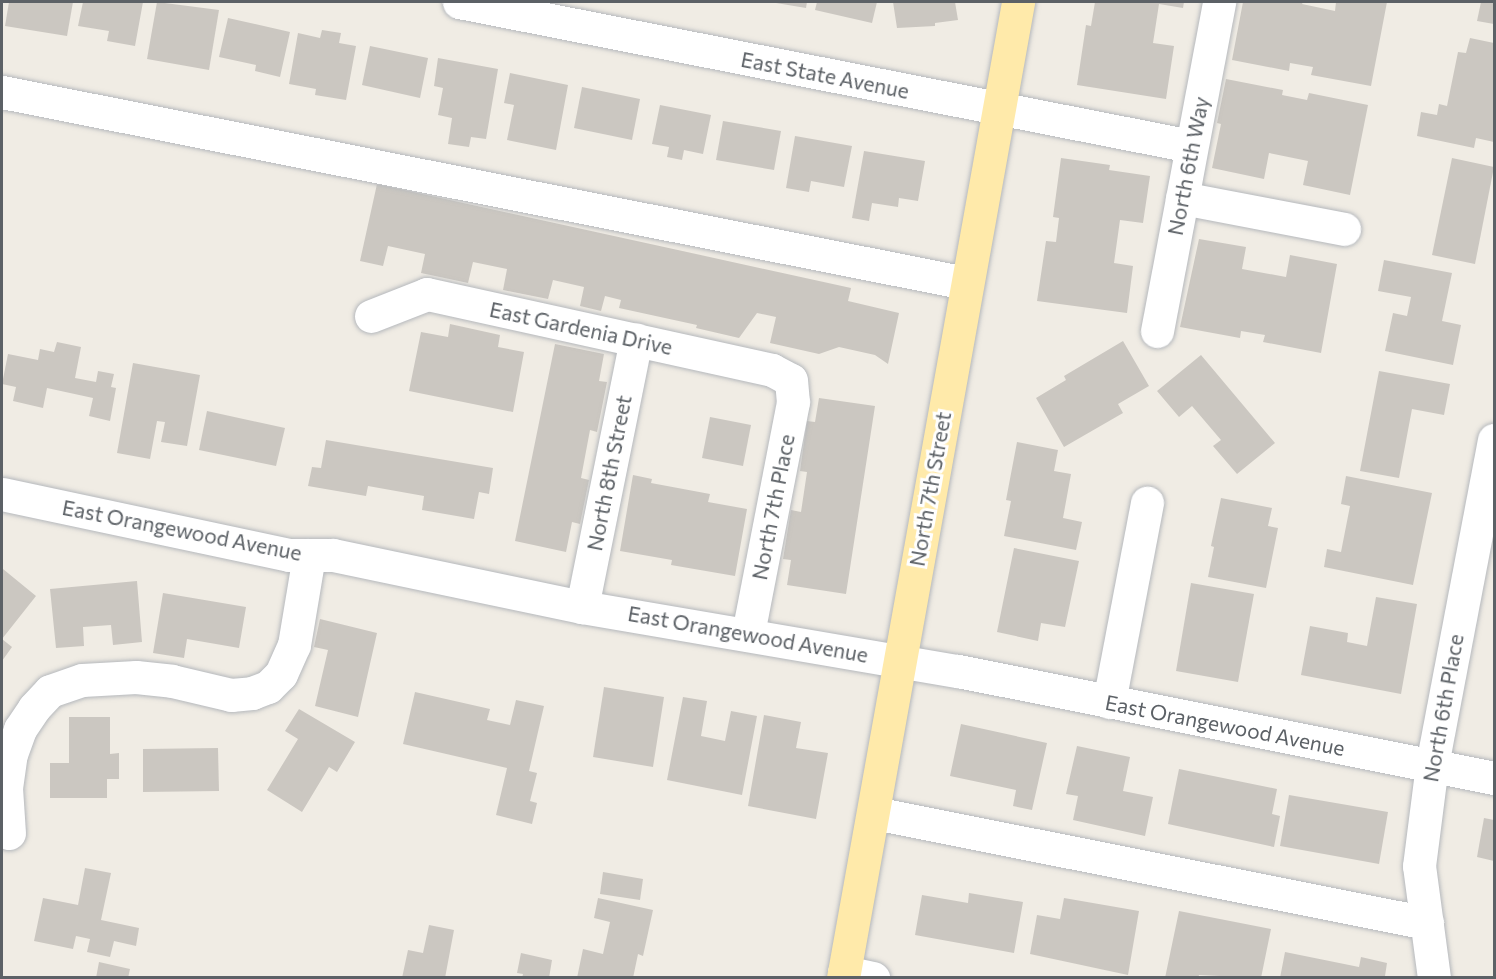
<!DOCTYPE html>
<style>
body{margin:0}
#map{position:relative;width:1496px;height:979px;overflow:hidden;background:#f0ece4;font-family:Commissioner,sans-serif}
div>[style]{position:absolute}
.building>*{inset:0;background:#cbc7c1}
.roads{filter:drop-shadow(0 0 2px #b5b8bc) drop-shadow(0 0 2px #b5b8bc)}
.minor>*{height:33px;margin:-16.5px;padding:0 16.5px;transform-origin:16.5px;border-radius:16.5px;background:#fff}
.major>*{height:33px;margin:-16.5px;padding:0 16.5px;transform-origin:16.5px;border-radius:16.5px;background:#ffeaaa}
span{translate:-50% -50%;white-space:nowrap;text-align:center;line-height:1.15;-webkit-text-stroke:6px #fff;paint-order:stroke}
.street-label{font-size:21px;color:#5c6166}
.frame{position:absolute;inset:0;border:3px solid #5c6166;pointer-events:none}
</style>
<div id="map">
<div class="building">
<div style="clip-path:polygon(9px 2px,73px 2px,67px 36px,5px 26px)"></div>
<div style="clip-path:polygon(83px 2px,143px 2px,135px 46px,107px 41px,109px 31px,78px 26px)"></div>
<div style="clip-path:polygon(157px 2px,219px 10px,209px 70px,147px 59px)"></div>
<div style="clip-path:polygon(770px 2px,807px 2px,806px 8px)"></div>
<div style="clip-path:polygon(817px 2px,877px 2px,872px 23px,815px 10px)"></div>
<div style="clip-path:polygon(893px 2px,955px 2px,958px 20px,935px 23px,935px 26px,897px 28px)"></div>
<div style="clip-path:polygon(1095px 2px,1184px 2px,1183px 8px,1159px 4px,1153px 43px,1174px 46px,1166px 99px,1077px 85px,1086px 25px,1091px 26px)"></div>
<div style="clip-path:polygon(1243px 2px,1303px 2px,1302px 4px,1335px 11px,1336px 2px,1387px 2px,1371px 86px,1311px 75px,1313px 67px,1290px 63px,1289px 71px,1232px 60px)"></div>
<div style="clip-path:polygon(1481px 2px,1494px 2px,1494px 24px,1477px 21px)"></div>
<div style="clip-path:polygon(228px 18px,290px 32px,280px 77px,255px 71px,256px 65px,219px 57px)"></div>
<div style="clip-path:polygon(322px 30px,341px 33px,339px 43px,356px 46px,346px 100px,315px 95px,316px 89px,289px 84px,298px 33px,320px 38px)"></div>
<div style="clip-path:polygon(1470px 38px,1494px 43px,1494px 142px,1476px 138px,1474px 148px,1417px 136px,1421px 112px,1437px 115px,1439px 104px,1447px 106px,1458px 52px,1466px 53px)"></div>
<div style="clip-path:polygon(370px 46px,428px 58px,420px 98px,362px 85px)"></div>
<div style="clip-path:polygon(438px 58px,498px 69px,486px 139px,471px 137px,469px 147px,448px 144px,452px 118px,438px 115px,443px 88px,434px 86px)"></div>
<div style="clip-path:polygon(510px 73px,568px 85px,556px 150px,507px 140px,514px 105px,504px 103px)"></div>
<div style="clip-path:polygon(1226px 79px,1283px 90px,1282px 95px,1307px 100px,1309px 93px,1368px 105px,1350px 195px,1303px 185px,1308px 161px,1269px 153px,1264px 179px,1212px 168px,1221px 124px,1217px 123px)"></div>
<div style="clip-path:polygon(582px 87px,640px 99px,632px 140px,574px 128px)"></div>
<div style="clip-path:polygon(660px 105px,711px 115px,703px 154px,684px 150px,682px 160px,667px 157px,669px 147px,652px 144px)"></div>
<div style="clip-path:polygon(723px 121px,781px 131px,774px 170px,716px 160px)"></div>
<div style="clip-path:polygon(795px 136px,852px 146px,844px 187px,811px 181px,809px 192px,786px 188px)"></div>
<div style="clip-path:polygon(864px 151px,925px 161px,918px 201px,899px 198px,898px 207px,872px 203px,869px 221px,852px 218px)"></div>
<div style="clip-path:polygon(1061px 158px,1110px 165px,1109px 170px,1150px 176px,1143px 223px,1120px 220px,1114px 263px,1133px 266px,1127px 313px,1037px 301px,1046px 241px,1056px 242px,1059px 218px,1053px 217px)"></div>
<div style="clip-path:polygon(1452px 158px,1494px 167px,1475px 264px,1432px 255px)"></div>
<div style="clip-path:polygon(377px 184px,851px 288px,848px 301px,899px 313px,888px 364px,875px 355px,839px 347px,819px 354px,770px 343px,776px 317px,757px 313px,739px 338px,696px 328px,697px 325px,619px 308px,621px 300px,605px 296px,601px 311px,580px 306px,584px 287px,553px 280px,548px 299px,503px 290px,507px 269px,473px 262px,468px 283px,421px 273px,425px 254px,388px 246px,383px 266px,360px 261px)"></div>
<div style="clip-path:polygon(1199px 239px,1246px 247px,1242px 269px,1286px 277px,1290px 255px,1337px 264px,1321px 353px,1263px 342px,1265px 335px,1241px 331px,1240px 338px,1180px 327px)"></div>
<div style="clip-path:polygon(1384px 260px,1452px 273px,1442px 321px,1461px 325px,1453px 365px,1385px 351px,1393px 313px,1407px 316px,1411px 297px,1378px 291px)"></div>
<div style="clip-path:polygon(450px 324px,500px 335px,498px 347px,524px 352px,513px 412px,409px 391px,421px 332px,448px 337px)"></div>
<div style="clip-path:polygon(1123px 341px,1149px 386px,1118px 404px,1123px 413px,1064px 447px,1036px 398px,1066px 380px,1064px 376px)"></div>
<div style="clip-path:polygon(57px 342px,81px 347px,75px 378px,96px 382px,98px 371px,114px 374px,111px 387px,116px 388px,110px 421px,89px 416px,93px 398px,47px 388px,43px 408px,13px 401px,16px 387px,2px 384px,8px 354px,38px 360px,40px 349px,54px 352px)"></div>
<div style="clip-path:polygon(555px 344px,604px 354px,599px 381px,607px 382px,597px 432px,590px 430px,581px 478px,589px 480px,580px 524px,572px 522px,566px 552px,515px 541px)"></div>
<div style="clip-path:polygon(1201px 355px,1275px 443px,1237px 474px,1213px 446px,1221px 440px,1192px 406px,1179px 417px,1157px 391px)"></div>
<div style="clip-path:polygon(133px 363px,200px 375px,187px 446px,161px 442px,165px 422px,157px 421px,150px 459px,117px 453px)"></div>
<div style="clip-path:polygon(1379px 371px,1450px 384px,1444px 415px,1412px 409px,1399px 478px,1360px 471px)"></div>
<div style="clip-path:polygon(819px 398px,875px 406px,846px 594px,787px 585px,791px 560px,783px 559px,791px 510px,801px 512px,807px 472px,800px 471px,807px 421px,815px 422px)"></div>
<div style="clip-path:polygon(207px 411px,285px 428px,276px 466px,199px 450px)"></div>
<div style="clip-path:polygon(710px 417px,751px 425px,743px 466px,702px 458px)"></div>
<div style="clip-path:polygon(326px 440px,493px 468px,489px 494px,479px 492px,474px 519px,422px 510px,424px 496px,368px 486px,366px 496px,308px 486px,312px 467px,321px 468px)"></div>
<div style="clip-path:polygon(1017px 442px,1058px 450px,1054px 471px,1071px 474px,1063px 518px,1082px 522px,1076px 550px,1004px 536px,1011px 501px,1006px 500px)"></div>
<div style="clip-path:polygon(633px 475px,652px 479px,651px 483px,710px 494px,708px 502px,747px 509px,735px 576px,671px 565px,672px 560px,620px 551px)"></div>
<div style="clip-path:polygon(1346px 476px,1432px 493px,1413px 585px,1324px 567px,1327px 549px,1341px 552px,1350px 506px,1341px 504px)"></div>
<div style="clip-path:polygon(1221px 498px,1272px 508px,1268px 526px,1278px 528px,1266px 588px,1208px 577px,1214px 547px,1211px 546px)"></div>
<div style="clip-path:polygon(1014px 548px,1079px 561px,1065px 627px,1041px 623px,1038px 641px,997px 632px)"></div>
<div style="clip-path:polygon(3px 569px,36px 596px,2px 639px,12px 647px,2px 661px,2px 571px)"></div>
<div style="clip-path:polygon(137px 581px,142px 642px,113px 645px,111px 625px,83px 627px,84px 646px,56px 648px,50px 589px)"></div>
<div style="clip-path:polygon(1191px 583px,1254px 594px,1238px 682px,1176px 671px)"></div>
<div style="clip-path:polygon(163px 593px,246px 607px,239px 648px,187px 639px,184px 658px,153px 653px)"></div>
<div style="clip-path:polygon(1376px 597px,1417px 604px,1401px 694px,1301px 675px,1310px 626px,1348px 633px,1347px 642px,1367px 646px)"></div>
<div style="clip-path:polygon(320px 619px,377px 633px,358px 717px,315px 706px,328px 650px,314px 647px)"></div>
<div style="clip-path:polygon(604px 687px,664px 697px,653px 767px,593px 757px)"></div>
<div style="clip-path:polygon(415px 692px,490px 709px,487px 720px,510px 725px,516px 700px,544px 706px,529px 771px,537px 773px,530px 801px,537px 803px,532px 824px,496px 815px,507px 768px,403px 744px)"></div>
<div style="clip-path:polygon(683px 697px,707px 701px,701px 736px,725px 741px,731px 711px,757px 716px,742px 795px,667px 780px)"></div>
<div style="clip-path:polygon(299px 709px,355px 742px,337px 772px,329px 767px,302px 812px,267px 790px,298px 739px,285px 731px)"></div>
<div style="clip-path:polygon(764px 715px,801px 722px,796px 748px,828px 753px,816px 819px,748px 806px)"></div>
<div style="clip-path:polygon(69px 717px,110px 717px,110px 754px,119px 753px,119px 779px,107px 779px,107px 798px,50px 798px,50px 763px,69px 763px)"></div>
<div style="clip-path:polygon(961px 724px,1047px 743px,1032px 810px,1013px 806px,1016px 790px,950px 776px)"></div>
<div style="clip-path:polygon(1077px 746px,1130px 757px,1123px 791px,1153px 797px,1145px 836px,1073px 820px,1078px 796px,1066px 794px)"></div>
<div style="clip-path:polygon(218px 748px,219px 791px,143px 792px,143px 749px)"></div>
<div style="clip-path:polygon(1179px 769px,1277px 789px,1272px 814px,1280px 816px,1274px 847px,1168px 824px)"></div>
<div style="clip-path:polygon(1289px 795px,1388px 812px,1379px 864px,1280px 846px)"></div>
<div style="clip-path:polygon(1484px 818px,1494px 820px,1494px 861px,1477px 857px)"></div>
<div style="clip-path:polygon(85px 868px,111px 873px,101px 920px,139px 928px,136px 946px,114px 941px,110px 957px,87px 952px,90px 939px,76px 936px,73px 949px,34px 941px,43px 898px,78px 905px)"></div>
<div style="clip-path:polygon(603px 872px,643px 879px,640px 900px,600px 894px)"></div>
<div style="clip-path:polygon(969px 893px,1023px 902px,1014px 953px,915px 935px,922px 895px,968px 903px)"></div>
<div style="clip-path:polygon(598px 898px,653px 910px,643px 956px,638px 954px,633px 978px,577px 978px,583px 949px,603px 954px,610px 922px,594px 918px)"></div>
<div style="clip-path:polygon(1064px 898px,1139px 911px,1128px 975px,1030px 954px,1037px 915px,1060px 919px)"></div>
<div style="clip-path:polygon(1179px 911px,1271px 929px,1261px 978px,1199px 975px,1198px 978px,1165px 978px)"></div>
<div style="clip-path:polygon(429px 925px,454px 930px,445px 978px,402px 978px,408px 950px,423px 953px)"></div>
<div style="clip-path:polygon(1285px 952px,1359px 967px,1361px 957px,1387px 963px,1385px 976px,1389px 978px,1280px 978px)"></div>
<div style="clip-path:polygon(521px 953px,552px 960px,549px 978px,522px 978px,523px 974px,517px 973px)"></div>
<div style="clip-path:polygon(99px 962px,130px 969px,128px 978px,96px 978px)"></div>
</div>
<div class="roads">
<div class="minor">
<div style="left:459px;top:2px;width:746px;rotate:11.13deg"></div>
<div style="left:2px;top:92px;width:983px;rotate:11.21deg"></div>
<div style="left:1182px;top:198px;width:165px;rotate:10.8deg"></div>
<div style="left:371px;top:316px;width:60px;rotate:-21.4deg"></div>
<div style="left:427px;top:294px;width:353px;rotate:12.4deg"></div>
<div style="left:772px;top:370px;width:21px;rotate:28deg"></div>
<div style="left:791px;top:380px;width:22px;rotate:85deg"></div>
<div style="left:793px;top:402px;width:235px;rotate:101deg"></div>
<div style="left:1157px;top:331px;width:335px;rotate:-79.3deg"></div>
<div style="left:2px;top:494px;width:293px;rotate:12deg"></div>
<div style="left:289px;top:555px;width:44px"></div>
<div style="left:333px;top:555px;width:254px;rotate:11.8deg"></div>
<div style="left:582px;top:607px;width:381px;rotate:9.7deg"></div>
<div style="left:958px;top:671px;width:547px;rotate:11.29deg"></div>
<div style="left:582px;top:607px;width:273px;rotate:-78.6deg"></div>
<div style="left:1109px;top:702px;width:203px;rotate:-79.2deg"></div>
<div style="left:874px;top:813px;width:564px;rotate:11.25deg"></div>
<div style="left:9px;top:833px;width:45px;rotate:-93.8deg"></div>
<div style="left:6px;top:788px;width:34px;rotate:-82deg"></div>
<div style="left:11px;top:754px;width:27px;rotate:-70deg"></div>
<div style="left:20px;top:729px;width:25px;rotate:-56deg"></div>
<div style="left:34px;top:708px;width:23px;rotate:-47deg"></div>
<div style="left:50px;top:691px;width:34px;rotate:-19deg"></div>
<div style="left:82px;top:680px;width:54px;rotate:-3.2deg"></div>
<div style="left:136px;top:677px;width:36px;rotate:6deg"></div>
<div style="left:172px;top:681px;width:61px;rotate:13.3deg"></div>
<div style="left:231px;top:695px;width:21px;rotate:-5deg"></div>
<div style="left:252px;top:693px;width:17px;rotate:-21deg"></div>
<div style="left:268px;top:687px;width:18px;rotate:-45deg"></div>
<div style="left:281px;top:674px;width:32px;rotate:-66deg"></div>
<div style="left:294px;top:645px;width:91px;rotate:-80.5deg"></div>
<div style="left:844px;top:972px;width:30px;rotate:12deg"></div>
<div style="left:1434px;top:978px;width:113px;rotate:-97.6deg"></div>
<div style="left:1419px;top:866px;width:102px;rotate:-82.7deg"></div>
<div style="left:1432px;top:765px;width:331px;rotate:-79.2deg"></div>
</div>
<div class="major">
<div style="left:843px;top:978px;width:992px;rotate:-79.83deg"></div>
</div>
</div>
<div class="street-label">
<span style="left:825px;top:75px;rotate:11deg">East State Avenue</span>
<span style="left:1188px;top:166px;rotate:-79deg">North 6th Way</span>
<span style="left:581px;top:328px;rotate:12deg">East Gardenia Drive</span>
<span style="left:609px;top:473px;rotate:-79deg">North 8th Street</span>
<span style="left:930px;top:489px;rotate:-80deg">North 7th Street</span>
<span style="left:773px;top:507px;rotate:-79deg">North 7th Place</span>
<span style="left:182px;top:530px;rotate:11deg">East Orangewood Avenue</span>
<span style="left:748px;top:634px;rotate:10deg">East Orangewood Avenue</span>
<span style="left:1443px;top:708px;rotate:-80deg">North 6th Place</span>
<span style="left:1225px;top:725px;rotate:11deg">East Orangewood Avenue</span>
</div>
<div class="frame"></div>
</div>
